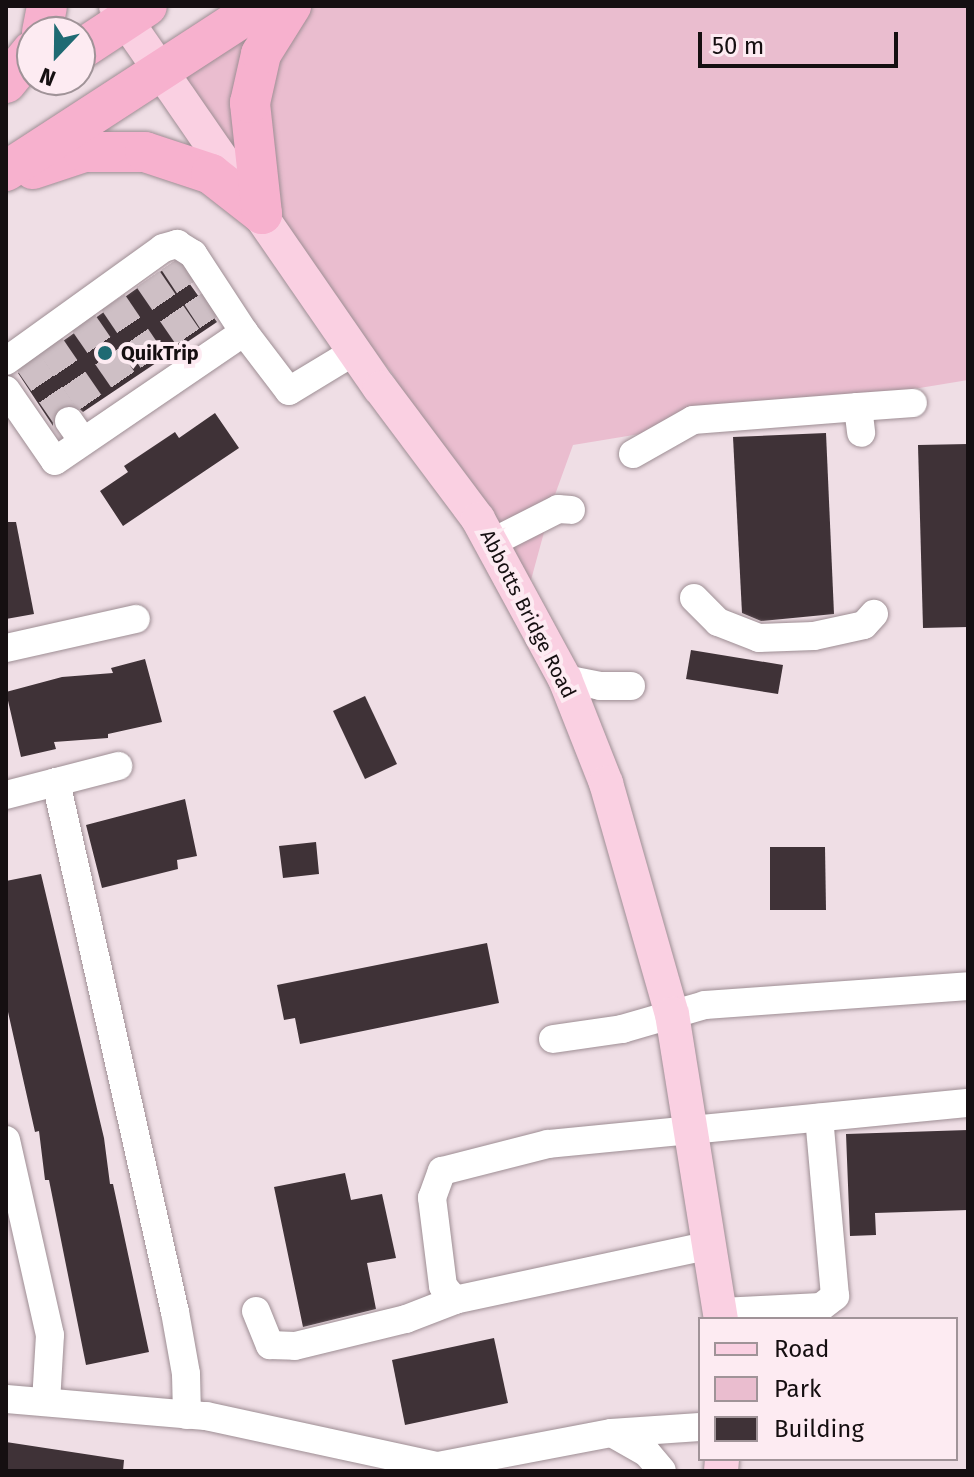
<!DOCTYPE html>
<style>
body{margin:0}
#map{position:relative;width:974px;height:1477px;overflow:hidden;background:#efdee5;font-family:"Fira Sans",sans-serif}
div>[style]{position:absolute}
.green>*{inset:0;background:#eabdcf}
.building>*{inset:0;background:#3f3237}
.minor-tunnel>*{height:28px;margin-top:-14px;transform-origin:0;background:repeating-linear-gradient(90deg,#cebfc5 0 28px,transparent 0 42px)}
.roads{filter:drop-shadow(0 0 2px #9e8e94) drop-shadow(0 0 2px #9e8e94)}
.minor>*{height:28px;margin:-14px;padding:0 14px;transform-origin:14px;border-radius:14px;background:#fff}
.major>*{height:34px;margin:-17px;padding:0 17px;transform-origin:17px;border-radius:17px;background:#fad0e2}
.highway>*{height:40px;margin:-20px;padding:0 20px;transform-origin:20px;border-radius:20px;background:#f7b1ce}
.dots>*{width:22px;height:22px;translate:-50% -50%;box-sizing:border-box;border:4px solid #fdebf2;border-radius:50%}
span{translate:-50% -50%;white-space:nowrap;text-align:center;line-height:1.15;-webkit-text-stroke:8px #fdebf2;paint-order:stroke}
.poi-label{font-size:20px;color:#150f11;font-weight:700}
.left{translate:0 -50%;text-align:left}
.street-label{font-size:20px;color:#150f11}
.frame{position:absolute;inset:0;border:8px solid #150f11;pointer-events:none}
.legend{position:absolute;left:698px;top:1317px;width:260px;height:144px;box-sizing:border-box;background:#fdebf2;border:2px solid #a09398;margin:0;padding:10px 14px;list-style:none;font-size:24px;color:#150f11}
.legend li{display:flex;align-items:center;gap:16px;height:40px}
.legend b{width:40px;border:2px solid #a09398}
.north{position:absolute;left:16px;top:16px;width:80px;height:80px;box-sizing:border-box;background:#fdebf2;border:2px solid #a09398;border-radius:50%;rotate:202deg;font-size:22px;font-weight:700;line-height:32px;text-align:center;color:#150f11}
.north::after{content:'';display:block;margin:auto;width:28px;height:36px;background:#1f6a73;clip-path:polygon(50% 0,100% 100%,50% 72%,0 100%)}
.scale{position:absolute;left:698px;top:32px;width:200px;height:36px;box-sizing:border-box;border:4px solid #150f11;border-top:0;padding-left:10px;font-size:24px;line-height:28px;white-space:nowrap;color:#150f11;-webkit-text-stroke:6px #fdebf2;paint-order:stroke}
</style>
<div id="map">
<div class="green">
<div style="clip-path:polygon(224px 6px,968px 6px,968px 380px,573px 445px,552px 503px,522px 613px,446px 463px,391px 372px,329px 296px,157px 52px)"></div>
</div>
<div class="building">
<div style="clip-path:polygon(174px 262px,217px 322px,83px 412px,75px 405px,60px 407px,53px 415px,53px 426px,18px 373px)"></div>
<div style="clip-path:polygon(215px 413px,239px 448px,123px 526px,100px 491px,128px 472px,124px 466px,175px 432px,179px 438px)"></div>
<div style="clip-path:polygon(826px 433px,834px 614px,761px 621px,742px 613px,733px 437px)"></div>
<div style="clip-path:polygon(968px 444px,968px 627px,923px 628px,918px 445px)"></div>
<div style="clip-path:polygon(6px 522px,16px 522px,34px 614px,6px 619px)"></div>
<div style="clip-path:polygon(691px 650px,783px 665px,778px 694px,686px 679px)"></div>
<div style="clip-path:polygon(145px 659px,162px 722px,108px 734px,108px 738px,54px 742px,56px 749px,21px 757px,6px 692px,62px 677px,113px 673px,111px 668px)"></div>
<div style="clip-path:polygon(365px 696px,397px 764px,365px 779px,333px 711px)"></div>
<div style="clip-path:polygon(185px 799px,197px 856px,177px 860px,178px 869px,102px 888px,86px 825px)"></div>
<div style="clip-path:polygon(316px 842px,319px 874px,283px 878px,279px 846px)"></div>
<div style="clip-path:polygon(770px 847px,825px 847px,826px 910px,770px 910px)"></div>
<div style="clip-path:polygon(41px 874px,104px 1138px,110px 1184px,113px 1184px,149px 1352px,86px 1365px,49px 1180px,45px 1180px,39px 1131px,35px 1132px,6px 1003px,6px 881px)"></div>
<div style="clip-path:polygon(487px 943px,499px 1003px,300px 1044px,295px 1018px,284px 1020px,277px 985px)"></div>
<div style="clip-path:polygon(968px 1130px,968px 1210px,875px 1213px,876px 1235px,850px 1236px,846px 1134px)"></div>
<div style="clip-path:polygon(345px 1173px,351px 1200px,382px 1194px,396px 1258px,367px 1263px,376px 1309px,303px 1327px,274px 1187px)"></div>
<div style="clip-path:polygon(494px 1338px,508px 1403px,405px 1425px,392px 1360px)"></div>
<div style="clip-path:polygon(6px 1442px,124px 1460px,123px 1471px,6px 1471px)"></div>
</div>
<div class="minor-tunnel">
<div style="left:173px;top:262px;width:74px;rotate:56.5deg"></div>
<div style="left:148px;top:279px;width:74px;rotate:55.5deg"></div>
<div style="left:113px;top:302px;width:75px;rotate:55.9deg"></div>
<div style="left:83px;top:322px;width:75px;rotate:55.3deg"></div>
<div style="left:50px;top:345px;width:74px;rotate:55.5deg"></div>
<div style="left:27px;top:360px;width:74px;rotate:55.5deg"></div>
</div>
<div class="roads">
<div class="minor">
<div style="left:6px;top:361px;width:193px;rotate:-35.7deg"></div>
<div style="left:163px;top:248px;width:15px;rotate:-16deg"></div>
<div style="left:177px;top:244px;width:19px;rotate:32deg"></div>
<div style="left:193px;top:254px;width:93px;rotate:56.8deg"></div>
<div style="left:244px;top:332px;width:74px;rotate:52.7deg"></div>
<div style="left:289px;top:391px;width:77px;rotate:-31.2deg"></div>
<div style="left:6px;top:390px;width:86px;rotate:55.4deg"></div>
<div style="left:55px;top:461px;width:229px;rotate:-34.3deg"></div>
<div style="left:858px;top:407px;width:55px;rotate:-4.2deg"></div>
<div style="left:69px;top:421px;width:24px;rotate:55deg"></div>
<div style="left:633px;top:454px;width:69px;rotate:-29.5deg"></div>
<div style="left:693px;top:420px;width:166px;rotate:-4.5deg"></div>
<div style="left:858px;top:407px;width:26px;rotate:83deg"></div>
<div style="left:493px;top:542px;width:73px;rotate:-26.9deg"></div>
<div style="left:558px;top:509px;width:13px;rotate:4deg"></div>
<div style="left:694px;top:598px;width:34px;rotate:45deg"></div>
<div style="left:718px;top:622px;width:44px;rotate:21.3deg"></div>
<div style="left:759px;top:638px;width:55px;rotate:-2.1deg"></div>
<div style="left:814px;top:636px;width:51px;rotate:-12.4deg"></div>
<div style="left:864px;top:625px;width:15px;rotate:-48deg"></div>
<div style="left:6px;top:648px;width:133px;rotate:-12.6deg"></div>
<div style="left:565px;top:679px;width:36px;rotate:11deg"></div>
<div style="left:600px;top:686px;width:31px"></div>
<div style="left:56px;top:782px;width:543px;rotate:77.35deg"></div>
<div style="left:175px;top:1312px;width:63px;rotate:79.9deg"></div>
<div style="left:186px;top:1374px;width:41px;rotate:88.6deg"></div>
<div style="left:6px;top:795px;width:116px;rotate:-14.5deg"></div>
<div style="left:553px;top:1039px;width:70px;rotate:-8.2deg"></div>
<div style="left:622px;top:1029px;width:86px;rotate:-16.1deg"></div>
<div style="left:705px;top:1005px;width:264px;rotate:-4.1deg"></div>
<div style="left:6px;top:1140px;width:200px;rotate:77.3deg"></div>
<div style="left:50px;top:1335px;width:67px;rotate:93.4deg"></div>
<div style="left:711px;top:1245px;width:262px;rotate:167.9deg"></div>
<div style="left:455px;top:1300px;width:18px;rotate:-131deg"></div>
<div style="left:443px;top:1286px;width:89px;rotate:-97.1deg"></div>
<div style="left:432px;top:1198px;width:29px;rotate:-70deg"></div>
<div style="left:442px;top:1171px;width:109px;rotate:-14.3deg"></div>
<div style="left:548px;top:1144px;width:422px;rotate:-5.6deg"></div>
<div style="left:256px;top:1311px;width:37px;rotate:68deg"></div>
<div style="left:270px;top:1345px;width:25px;rotate:2deg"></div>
<div style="left:295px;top:1346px;width:114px;rotate:-13.7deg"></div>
<div style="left:406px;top:1319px;width:53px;rotate:-21.2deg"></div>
<div style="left:721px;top:1312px;width:100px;rotate:-2.9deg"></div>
<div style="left:821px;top:1307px;width:18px;rotate:-38deg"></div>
<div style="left:835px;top:1296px;width:179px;rotate:-95.1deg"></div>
<div style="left:6px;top:1399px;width:201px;rotate:4.9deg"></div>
<div style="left:206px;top:1416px;width:237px;rotate:12.2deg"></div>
<div style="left:438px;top:1466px;width:176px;rotate:-10.8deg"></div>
<div style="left:611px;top:1433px;width:89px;rotate:-3.9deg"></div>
<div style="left:612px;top:1433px;width:40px;rotate:29.7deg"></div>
<div style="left:647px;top:1453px;width:23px;rotate:50deg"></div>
</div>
<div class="major">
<div style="left:116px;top:6px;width:464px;rotate:55.4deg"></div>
<div style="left:380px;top:388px;width:164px;rotate:53.2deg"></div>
<div style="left:478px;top:519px;width:182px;rotate:61.5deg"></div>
<div style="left:565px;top:679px;width:112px;rotate:68.5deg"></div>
<div style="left:606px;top:783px;width:240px;rotate:74.1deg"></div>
<div style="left:672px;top:1014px;width:309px;rotate:80.9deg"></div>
<div style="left:721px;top:1471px;width:12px;rotate:-85deg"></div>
</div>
<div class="highway">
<div style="left:42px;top:32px;width:26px;rotate:-79deg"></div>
<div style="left:80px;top:50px;width:80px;rotate:-33.3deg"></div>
<div style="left:6px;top:83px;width:41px;rotate:-50.9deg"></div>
<div style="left:33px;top:169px;width:54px;rotate:-18.4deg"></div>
<div style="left:84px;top:152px;width:61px"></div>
<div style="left:145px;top:152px;width:70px;rotate:18.4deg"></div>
<div style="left:211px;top:174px;width:65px;rotate:38.1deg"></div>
<div style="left:6px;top:171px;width:303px;rotate:-33deg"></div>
<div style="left:262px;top:214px;width:112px;rotate:-96.2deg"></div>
<div style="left:250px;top:103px;width:50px;rotate:-77.3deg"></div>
<div style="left:261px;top:54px;width:57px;rotate:-58deg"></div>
</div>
</div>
<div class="dots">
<div style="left:105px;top:353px;background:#1f6a73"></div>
</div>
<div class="poi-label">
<span class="left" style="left:121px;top:353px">QuikTrip</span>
</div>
<div class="street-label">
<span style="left:528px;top:614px;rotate:63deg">Abbotts Bridge Road</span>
</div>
<div class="frame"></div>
<ul class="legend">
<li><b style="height:10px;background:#fad0e2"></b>Road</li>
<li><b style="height:22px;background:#eabdcf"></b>Park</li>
<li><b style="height:22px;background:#3f3237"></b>Building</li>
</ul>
<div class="north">N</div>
<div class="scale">50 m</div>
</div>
